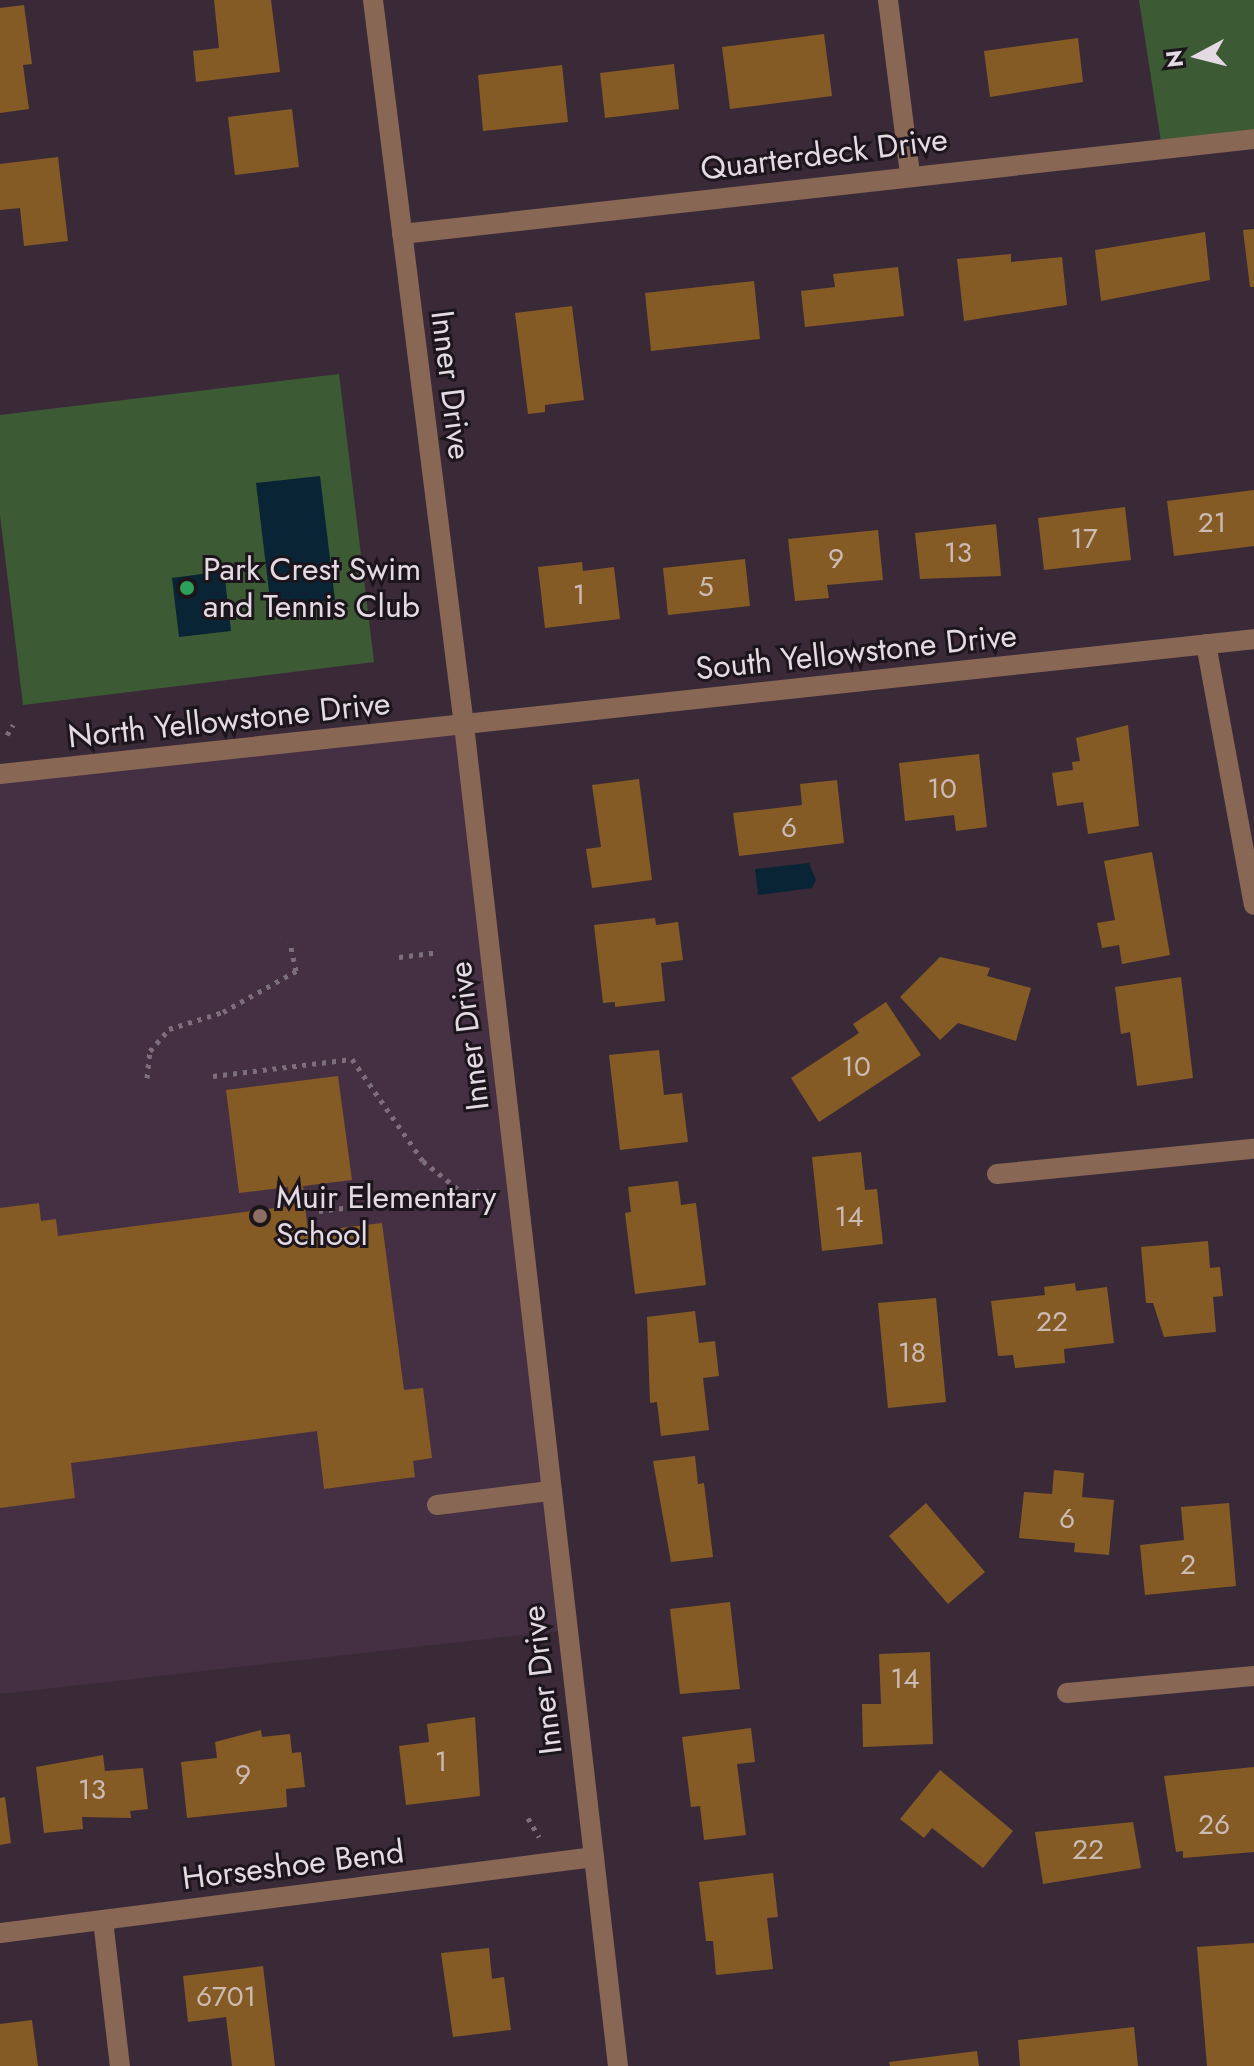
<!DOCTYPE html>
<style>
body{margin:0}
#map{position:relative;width:1254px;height:2066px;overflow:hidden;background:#3a2a38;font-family:Jost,sans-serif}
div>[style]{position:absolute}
.built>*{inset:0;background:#453043}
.green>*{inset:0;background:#3c5b35}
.water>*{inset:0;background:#092434}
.building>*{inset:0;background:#855b25}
.path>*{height:5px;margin-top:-2.5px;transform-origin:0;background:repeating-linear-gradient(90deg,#7c6f7b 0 4px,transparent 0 10px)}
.minor>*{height:20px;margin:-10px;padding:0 10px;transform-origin:10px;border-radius:10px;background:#886755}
.dots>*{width:22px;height:22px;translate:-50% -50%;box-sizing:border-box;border:4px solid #1c151c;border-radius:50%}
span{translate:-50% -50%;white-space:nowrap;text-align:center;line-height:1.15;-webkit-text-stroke:6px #1c151c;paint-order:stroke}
.number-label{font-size:28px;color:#ccbab4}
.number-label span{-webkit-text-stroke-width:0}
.street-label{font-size:32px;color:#e4dae3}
.poi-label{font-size:32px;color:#e4dae3}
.left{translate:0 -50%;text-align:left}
.north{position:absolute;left:1158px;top:16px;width:80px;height:80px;-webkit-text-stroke:6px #1c151c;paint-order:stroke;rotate:263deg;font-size:22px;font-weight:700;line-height:32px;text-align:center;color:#e4dae3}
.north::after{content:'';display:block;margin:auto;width:28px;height:36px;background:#e4dae3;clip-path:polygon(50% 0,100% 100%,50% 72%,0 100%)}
</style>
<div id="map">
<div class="built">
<div style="clip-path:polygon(464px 725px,566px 1630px,0 1694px,0 774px)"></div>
</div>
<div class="green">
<div style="clip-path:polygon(1139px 0,1254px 0,1254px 139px,1162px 148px)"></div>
<div style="clip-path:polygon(339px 374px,374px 662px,23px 705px,0 515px,0 415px)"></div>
</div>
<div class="water">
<div style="clip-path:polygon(320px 476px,335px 600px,271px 608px,256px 483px)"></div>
<div style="clip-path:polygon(224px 571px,231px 631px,179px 637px,172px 578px)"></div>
<div style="clip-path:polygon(809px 863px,816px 880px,812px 888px,758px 895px,755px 869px)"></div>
</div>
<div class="building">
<div style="clip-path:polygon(214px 0,271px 0,280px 72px,196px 82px,193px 51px,219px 48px)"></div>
<div style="clip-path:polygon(24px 5px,32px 64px,23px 65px,29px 109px,0 113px,0 8px)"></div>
<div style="clip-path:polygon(824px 34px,832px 96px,730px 109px,722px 47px)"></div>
<div style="clip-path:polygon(1078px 38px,1083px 82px,990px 97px,984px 51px)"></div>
<div style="clip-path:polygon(674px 64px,679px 109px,605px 118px,600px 73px)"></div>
<div style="clip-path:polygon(562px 65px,568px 122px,483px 131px,478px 75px)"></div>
<div style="clip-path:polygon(292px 109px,299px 167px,235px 175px,228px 117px)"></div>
<div style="clip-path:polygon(58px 157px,68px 241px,24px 246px,20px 208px,0 210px,0 164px)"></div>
<div style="clip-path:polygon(1254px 229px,1254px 287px,1250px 287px,1243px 230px)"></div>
<div style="clip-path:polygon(1205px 232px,1210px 280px,1101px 301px,1095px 250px)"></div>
<div style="clip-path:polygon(1011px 254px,1011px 262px,1062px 257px,1067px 305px,964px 321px,957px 259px)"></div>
<div style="clip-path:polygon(898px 267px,904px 316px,805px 327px,801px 291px,835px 287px,833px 274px)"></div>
<div style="clip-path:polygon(754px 281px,760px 339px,651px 351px,645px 293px)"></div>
<div style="clip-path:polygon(572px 306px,584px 400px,545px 405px,545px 412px,528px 414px,515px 313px)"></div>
<div style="clip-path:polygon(1254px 490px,1254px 546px,1174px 556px,1167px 501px)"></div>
<div style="clip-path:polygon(1125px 507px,1131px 560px,1044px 570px,1038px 518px)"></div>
<div style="clip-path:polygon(996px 524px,1001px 576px,920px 579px,915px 533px)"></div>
<div style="clip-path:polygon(878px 530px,883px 580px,827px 585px,829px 598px,795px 601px,788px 539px)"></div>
<div style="clip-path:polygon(745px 559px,750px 606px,668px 615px,663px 568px)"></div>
<div style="clip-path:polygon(582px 562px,583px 571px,614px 567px,620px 619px,545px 628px,538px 567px)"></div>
<div style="clip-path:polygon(1128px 725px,1139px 826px,1088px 834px,1083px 802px,1057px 806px,1052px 773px,1073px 770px,1072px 762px,1080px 761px,1076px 738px)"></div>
<div style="clip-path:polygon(979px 754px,987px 827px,956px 831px,954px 815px,905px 821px,899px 763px)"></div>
<div style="clip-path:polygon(639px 779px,652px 880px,592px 888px,586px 849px,601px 847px,592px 785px)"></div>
<div style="clip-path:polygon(837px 780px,844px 843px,739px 856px,733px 813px,802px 805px,800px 784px)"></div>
<div style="clip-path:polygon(1152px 852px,1170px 955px,1122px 964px,1119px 945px,1102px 948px,1097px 923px,1115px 920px,1104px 861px)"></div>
<div style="clip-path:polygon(655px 918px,656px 925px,678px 922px,683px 960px,661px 963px,665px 1001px,615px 1007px,615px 1002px,603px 1003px,594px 925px)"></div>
<div style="clip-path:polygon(940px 957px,990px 968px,987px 976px,1031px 988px,1016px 1041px,958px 1023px,940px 1040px,900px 997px)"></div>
<div style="clip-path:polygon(1181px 977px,1193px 1078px,1137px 1086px,1130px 1032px,1121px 1034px,1115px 987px)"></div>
<div style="clip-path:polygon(886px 1002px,921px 1055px,819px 1122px,791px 1078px,859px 1033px,853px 1024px)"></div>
<div style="clip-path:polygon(659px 1050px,664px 1095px,682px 1093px,688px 1142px,620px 1150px,609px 1055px)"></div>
<div style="clip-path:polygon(338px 1076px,352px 1180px,303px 1186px,308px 1232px,382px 1223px,404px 1390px,423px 1388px,432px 1458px,413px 1461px,415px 1477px,324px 1489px,317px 1431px,71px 1463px,75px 1498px,0 1508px,0 1208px,39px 1203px,41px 1221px,56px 1219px,58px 1236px,290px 1206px,288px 1187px,239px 1193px,226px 1090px)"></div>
<div style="clip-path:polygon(861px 1152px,865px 1190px,877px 1189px,883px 1244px,822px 1251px,812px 1157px)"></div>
<div style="clip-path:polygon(678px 1181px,681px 1205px,696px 1203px,706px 1285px,635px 1294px,625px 1213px,631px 1212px,628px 1187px)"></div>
<div style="clip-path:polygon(1208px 1241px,1210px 1268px,1220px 1267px,1223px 1296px,1213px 1297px,1216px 1332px,1164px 1337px,1153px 1303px,1146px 1303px,1141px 1247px)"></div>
<div style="clip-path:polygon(1075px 1283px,1076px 1291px,1107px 1287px,1114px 1343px,1064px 1349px,1065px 1363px,1015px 1368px,1013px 1355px,998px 1356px,991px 1301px,1045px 1295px,1044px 1287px)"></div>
<div style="clip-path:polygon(936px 1298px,946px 1402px,888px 1408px,878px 1303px)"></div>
<div style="clip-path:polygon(695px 1311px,699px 1343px,715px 1341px,719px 1376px,703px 1378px,709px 1430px,661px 1436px,657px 1402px,650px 1403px,647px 1317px)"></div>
<div style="clip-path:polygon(695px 1456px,698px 1484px,704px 1483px,713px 1557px,671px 1562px,653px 1461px)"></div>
<div style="clip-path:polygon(1054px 1470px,1084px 1473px,1082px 1497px,1114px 1500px,1109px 1555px,1074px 1552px,1075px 1543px,1019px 1538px,1024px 1492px,1052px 1494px)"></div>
<div style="clip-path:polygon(926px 1503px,985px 1572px,948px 1604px,889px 1536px)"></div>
<div style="clip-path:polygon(1229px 1503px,1236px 1586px,1145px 1595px,1140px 1545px,1184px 1540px,1181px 1507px)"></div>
<div style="clip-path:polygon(730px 1602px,740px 1689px,680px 1694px,670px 1609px)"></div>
<div style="clip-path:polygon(930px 1652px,933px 1744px,863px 1747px,862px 1704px,881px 1704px,879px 1654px)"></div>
<div style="clip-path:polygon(475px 1717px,480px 1796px,406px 1805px,399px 1746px,429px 1742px,427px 1724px)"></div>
<div style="clip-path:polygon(751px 1728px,755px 1762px,737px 1764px,746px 1835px,704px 1840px,700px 1806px,691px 1807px,682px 1737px)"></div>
<div style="clip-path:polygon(261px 1730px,262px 1737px,290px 1734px,292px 1753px,301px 1752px,305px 1787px,286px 1789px,287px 1807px,187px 1818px,181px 1762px,217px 1758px,215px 1742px)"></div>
<div style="clip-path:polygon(103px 1755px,105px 1771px,143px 1768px,148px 1809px,130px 1811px,131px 1818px,82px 1817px,83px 1829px,44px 1833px,36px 1767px)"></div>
<div style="clip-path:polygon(1254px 1767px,1254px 1852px,1183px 1858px,1183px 1851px,1176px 1852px,1164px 1776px)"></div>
<div style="clip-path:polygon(940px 1770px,1013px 1831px,983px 1868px,932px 1828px,924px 1838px,900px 1819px)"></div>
<div style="clip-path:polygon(5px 1797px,11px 1843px,0 1845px,0 1798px)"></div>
<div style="clip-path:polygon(1133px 1822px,1141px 1868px,1043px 1884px,1035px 1832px)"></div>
<div style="clip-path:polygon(773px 1873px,778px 1917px,767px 1918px,773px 1969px,716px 1975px,713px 1941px,706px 1941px,699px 1882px)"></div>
<div style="clip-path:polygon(1254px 1943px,1254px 2066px,1207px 2066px,1197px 1947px)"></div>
<div style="clip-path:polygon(489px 1948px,492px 1979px,504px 1977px,511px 2030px,453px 2037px,441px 1953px)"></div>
<div style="clip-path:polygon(263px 1966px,275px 2066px,232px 2066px,226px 2017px,188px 2022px,183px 1976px)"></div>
<div style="clip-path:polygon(32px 2020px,38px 2066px,0 2066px,0 2024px)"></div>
<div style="clip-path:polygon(1134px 2027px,1138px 2066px,1020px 2066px,1018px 2040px)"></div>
<div style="clip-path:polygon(977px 2051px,979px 2066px,890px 2066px,889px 2062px)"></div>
</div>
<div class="path">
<div style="left:7px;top:735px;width:12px;rotate:-59deg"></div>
<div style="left:399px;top:957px;width:39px;rotate:-7deg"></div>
<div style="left:213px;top:1076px;width:140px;rotate:-7deg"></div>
<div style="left:352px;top:1059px;width:124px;rotate:55.2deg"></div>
<div style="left:423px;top:1161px;width:51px;rotate:38.7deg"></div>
<div style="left:147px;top:1078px;width:27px;rotate:-84deg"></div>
<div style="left:150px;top:1051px;width:29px;rotate:-49deg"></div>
<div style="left:169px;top:1029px;width:57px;rotate:-17.5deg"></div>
<div style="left:223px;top:1012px;width:84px;rotate:-29.3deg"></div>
<div style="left:296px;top:971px;width:30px;rotate:-102deg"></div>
<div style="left:319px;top:1211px;width:161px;rotate:-7.1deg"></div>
<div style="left:528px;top:1818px;width:22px;rotate:60deg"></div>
</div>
<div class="minor">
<div style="left:373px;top:0;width:731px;rotate:82.85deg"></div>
<div style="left:464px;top:725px;width:1350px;rotate:83.45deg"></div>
<div style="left:888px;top:0;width:175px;rotate:82.8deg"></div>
<div style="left:402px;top:234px;width:857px;rotate:-6.36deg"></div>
<div style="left:1206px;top:644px;width:265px;rotate:79.6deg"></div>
<div style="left:0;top:774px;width:1261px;rotate:-6.14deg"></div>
<div style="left:997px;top:1174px;width:258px;rotate:-5.6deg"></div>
<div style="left:437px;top:1505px;width:114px;rotate:-7.1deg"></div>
<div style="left:1067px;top:1693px;width:188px;rotate:-5.2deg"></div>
<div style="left:103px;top:1920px;width:147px;rotate:83.4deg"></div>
<div style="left:0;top:1933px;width:599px;rotate:-7.29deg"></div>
</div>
<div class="dots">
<div style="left:187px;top:588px;background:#2e9e5b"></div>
<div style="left:260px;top:1216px;background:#8d6e63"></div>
</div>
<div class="number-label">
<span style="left:1212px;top:523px">21</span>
<span style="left:1084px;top:539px">17</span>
<span style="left:958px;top:553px">13</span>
<span style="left:836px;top:559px">9</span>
<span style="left:706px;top:587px">5</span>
<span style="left:579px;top:595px">1</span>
<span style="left:942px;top:789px">10</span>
<span style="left:789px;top:828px">6</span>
<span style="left:856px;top:1067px">10</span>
<span style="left:849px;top:1217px">14</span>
<span style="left:1052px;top:1322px">22</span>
<span style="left:912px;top:1353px">18</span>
<span style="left:1067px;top:1519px">6</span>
<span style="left:1188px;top:1565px">2</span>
<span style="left:905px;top:1679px">14</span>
<span style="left:441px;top:1762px">1</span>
<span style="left:243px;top:1775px">9</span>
<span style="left:92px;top:1790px">13</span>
<span style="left:1214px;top:1825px">26</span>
<span style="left:1088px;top:1850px">22</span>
<span style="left:226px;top:1997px">6701</span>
</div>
<div class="street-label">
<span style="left:824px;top:154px;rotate:-7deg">Quarterdeck Drive</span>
<span style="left:451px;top:385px;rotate:83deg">Inner Drive</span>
<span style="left:856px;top:652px;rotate:-6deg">South Yellowstone Drive</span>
<span style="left:229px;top:720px;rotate:-6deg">North Yellowstone Drive</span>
<span style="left:469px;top:1036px;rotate:-97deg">Inner Drive</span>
<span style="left:542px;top:1680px;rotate:-97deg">Inner Drive</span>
<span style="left:293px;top:1865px;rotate:-7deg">Horseshoe Bend</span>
</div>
<div class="poi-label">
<span class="left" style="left:203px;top:588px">Park Crest Swim<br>and Tennis Club</span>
<span class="left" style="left:276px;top:1216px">Muir Elementary<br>School</span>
</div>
<div class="north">N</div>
</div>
